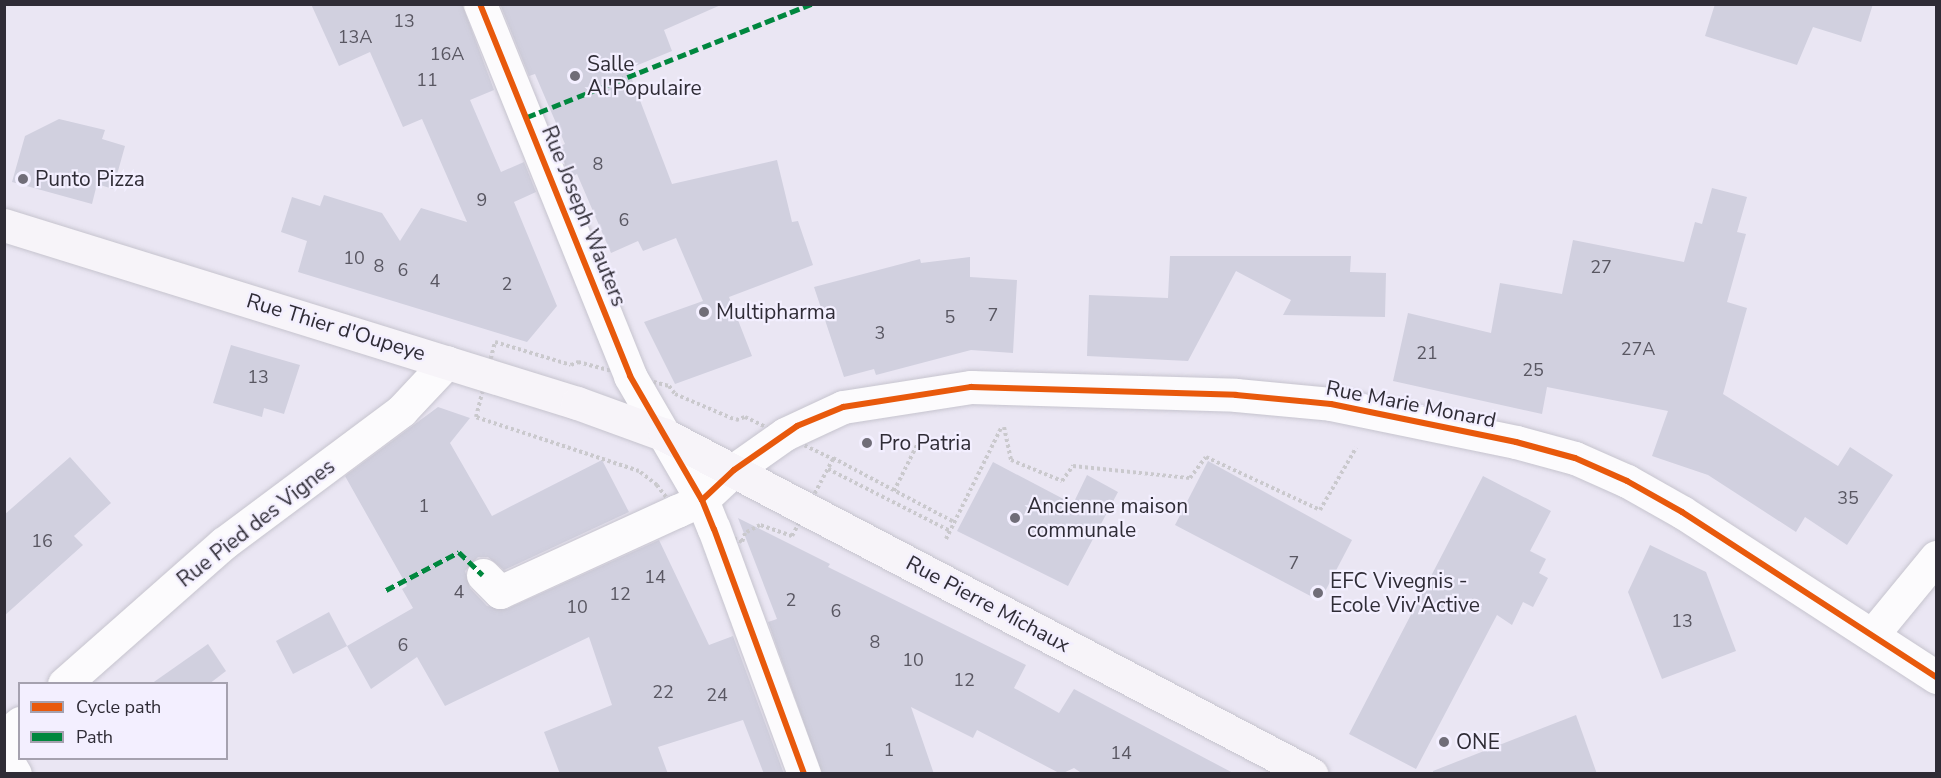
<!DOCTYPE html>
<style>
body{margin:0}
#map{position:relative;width:1941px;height:778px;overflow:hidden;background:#eae6f3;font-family:"Nunito Sans",sans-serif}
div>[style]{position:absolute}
.building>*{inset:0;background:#d1d0df}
.path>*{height:4px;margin-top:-2px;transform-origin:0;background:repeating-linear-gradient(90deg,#cac9cd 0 3px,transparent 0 6px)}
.roads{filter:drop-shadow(0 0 2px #c6c4ce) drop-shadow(0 0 2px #c6c4ce)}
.minor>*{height:33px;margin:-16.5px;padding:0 16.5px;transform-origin:16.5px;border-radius:16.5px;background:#fcfbfd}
.secondary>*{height:33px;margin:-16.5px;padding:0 16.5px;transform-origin:16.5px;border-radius:16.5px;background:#f7f4f9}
.quiet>*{height:4.5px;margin-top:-2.25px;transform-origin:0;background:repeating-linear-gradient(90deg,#00873e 0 9px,transparent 0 13.5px)}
.cycleway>*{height:6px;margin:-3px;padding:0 3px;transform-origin:3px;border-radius:3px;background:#e8590c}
.dots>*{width:16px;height:16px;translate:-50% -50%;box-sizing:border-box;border:3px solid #f3efff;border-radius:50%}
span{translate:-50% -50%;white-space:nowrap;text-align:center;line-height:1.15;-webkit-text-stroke:4.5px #f3efff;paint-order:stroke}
.number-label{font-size:18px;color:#595762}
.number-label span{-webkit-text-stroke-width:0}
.poi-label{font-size:21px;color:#2f2c36}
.left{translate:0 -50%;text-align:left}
.street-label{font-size:21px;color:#2f2c36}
.frame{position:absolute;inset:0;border:6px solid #2f2c36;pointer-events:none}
.legend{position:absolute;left:18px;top:682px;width:210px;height:78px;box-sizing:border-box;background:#f3efff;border:2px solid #a5a1af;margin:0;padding:8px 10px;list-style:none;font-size:18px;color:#2f2c36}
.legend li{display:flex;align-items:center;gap:12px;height:30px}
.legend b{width:30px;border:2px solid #a5a1af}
</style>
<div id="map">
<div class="building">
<div style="clip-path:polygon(311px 4px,462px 4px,494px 90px,470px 100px,501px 172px,524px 162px,536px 192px,514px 202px,557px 306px,527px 342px,298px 272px,307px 241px,281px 232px,292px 197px,320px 206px,324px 195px,382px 213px,400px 241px,421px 208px,467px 222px,422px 119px,403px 127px,370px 52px,339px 66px)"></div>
<div style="clip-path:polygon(500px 4px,723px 4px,664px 30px,672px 51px,628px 69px,672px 184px,777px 160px,792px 222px,798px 221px,813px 265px,729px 297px,752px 356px,675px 384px,644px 322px,703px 301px,676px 238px,643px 251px,638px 241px,611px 253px,577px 174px,570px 178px,558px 147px,565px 144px,535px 74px,529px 76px)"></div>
<div style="clip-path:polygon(1715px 4px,1873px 4px,1861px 42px,1813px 27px,1797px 65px,1705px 36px)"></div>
<div style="clip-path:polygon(59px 119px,105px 130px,102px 139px,125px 146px,113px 189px,97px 184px,92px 204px,12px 182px,25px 136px)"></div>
<div style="clip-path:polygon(1712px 188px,1747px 197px,1737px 232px,1746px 234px,1727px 302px,1747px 308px,1723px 394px,1838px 466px,1850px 447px,1893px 475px,1847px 545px,1805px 517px,1796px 532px,1708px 475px,1652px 456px,1668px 411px,1547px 387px,1542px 414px,1393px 381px,1408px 313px,1491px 333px,1500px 283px,1562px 294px,1573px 240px,1684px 262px,1695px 222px,1702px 224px)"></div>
<div style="clip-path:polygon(1170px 256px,1351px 256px,1350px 272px,1386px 273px,1385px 317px,1283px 315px,1291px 300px,1236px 271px,1188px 361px,1087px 356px,1089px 295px,1168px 298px)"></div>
<div style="clip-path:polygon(970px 257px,970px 277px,1017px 280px,1013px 353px,971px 350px,876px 375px,874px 369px,844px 377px,814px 287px,920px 259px,921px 263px)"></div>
<div style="clip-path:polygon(231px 345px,300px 365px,284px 414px,264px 408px,262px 417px,213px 403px)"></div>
<div style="clip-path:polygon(438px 407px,470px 418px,450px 443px,492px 516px,602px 460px,629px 512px,504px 570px,488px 557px,478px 557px,465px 571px,470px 588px,487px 606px,507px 609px,659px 540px,709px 645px,733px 636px,784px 774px,764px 774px,743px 720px,658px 747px,668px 774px,560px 774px,544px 732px,612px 705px,589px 637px,445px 706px,417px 657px,371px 689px,347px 646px,413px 608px,402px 589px,407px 586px,345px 476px)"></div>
<div style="clip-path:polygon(70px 457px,111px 503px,74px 536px,83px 545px,4px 616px,4px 515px)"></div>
<div style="clip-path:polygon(1208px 461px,1352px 540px,1320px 601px,1175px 525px)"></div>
<div style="clip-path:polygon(993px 462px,1073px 504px,1087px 475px,1118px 492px,1068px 586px,957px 531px)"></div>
<div style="clip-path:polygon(1483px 476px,1551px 511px,1530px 551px,1546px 559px,1539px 573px,1548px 578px,1533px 607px,1523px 602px,1512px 625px,1497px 615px,1416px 769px,1349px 734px)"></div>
<div style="clip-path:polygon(738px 518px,830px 564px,828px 567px,1026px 665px,1014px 688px,1059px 713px,1074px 689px,1235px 774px,1083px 774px,1074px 768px,1061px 774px,977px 730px,973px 738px,911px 707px,934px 774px,822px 774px,768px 622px,777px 619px)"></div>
<div style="clip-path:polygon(1650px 545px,1706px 572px,1736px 651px,1662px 679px,1628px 592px)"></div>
<div style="clip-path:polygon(329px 612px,347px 646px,293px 674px,276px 641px)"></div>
<div style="clip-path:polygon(208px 644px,226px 671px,209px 684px,151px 684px)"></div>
<div style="clip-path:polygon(1576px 715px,1597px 774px,1433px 774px,1433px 771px)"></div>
</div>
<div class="path">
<div style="left:495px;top:342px;width:79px;rotate:16.8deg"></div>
<div style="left:571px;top:365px;width:8px;rotate:-23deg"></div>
<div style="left:578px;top:362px;width:94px;rotate:14.8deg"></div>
<div style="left:669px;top:386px;width:10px;rotate:53deg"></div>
<div style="left:675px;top:394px;width:66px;rotate:23.1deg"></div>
<div style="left:736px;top:420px;width:9px;rotate:-18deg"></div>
<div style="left:745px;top:417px;width:98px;rotate:25.5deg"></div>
<div style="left:833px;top:459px;width:87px;rotate:118deg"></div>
<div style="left:792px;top:536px;width:34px;rotate:-161deg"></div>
<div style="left:760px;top:525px;width:17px;rotate:152deg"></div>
<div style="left:745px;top:533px;width:9px;rotate:108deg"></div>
<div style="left:742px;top:542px;width:72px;rotate:-154.5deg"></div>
<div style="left:677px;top:511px;width:33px;rotate:-128deg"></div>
<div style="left:657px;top:485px;width:23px;rotate:-142deg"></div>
<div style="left:639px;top:471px;width:172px;rotate:-161.7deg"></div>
<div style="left:476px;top:417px;width:77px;rotate:-75.8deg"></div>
<div style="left:1004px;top:427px;width:34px;rotate:78deg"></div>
<div style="left:1011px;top:460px;width:55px;rotate:22.4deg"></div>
<div style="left:1062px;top:481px;width:19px;rotate:-54deg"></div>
<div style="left:1073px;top:466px;width:118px;rotate:5.9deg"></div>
<div style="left:1190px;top:478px;width:26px;rotate:-53deg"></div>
<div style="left:1206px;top:457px;width:126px;rotate:24.9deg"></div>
<div style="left:1320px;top:510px;width:72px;rotate:-59.9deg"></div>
<div style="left:833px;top:458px;width:137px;rotate:27.9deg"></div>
<div style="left:828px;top:469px;width:137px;rotate:26.9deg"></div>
<div style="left:894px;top:491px;width:63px;rotate:-63.4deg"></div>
<div style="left:946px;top:539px;width:124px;rotate:-63.6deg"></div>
</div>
<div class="roads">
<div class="minor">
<div style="left:480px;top:4px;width:401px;rotate:68deg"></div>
<div style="left:630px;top:376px;width:143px;rotate:59.9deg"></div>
<div style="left:702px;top:500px;width:31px;rotate:68deg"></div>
<div style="left:714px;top:529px;width:261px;rotate:69.8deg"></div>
<div style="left:483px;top:575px;width:24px;rotate:45deg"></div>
<div style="left:500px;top:592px;width:195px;rotate:-24.6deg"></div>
<div style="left:677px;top:511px;width:27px;rotate:-24deg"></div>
<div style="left:702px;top:500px;width:44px;rotate:-43.2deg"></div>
<div style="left:734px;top:470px;width:62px;rotate:-35.2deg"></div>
<div style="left:785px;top:434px;width:64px;rotate:-25deg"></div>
<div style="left:843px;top:407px;width:130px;rotate:-8.9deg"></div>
<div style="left:971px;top:387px;width:265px;rotate:1.7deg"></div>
<div style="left:1236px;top:395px;width:95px;rotate:5.4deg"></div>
<div style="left:1331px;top:404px;width:189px;rotate:11.6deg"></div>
<div style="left:1516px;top:442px;width:61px;rotate:15.2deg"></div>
<div style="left:1575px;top:458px;width:57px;rotate:23.9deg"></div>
<div style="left:1627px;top:481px;width:63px;rotate:29.4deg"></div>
<div style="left:1682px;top:512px;width:303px;rotate:33deg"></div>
<div style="left:1872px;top:635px;width:101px;rotate:-50.6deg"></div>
<div style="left:64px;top:684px;width:213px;rotate:-41.4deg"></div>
<div style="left:224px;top:543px;width:221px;rotate:-36.7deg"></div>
<div style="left:401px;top:411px;width:67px;rotate:-46.8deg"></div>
<div style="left:4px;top:736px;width:21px;rotate:-39deg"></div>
<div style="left:4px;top:755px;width:22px;rotate:60deg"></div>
</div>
<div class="secondary">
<div style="left:4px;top:225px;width:600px;rotate:17.26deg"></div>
<div style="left:577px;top:403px;width:94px;rotate:20deg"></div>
<div style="left:665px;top:435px;width:730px;rotate:27.69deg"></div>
</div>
</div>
<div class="quiet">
<div style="left:527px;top:117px;width:306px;rotate:-21.7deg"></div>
<div style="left:386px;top:590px;width:82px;rotate:-27.5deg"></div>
<div style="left:459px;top:552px;width:33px;rotate:44deg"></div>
</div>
<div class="cycleway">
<div style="left:480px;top:4px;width:401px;rotate:68deg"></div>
<div style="left:630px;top:376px;width:143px;rotate:59.9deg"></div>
<div style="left:702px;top:500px;width:31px;rotate:68deg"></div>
<div style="left:714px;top:529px;width:261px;rotate:69.8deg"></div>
<div style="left:702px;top:500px;width:44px;rotate:-43.2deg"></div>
<div style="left:734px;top:470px;width:77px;rotate:-34.9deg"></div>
<div style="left:797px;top:426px;width:50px;rotate:-22.4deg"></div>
<div style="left:843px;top:407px;width:130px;rotate:-8.9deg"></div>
<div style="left:971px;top:387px;width:265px;rotate:1.7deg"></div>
<div style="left:1236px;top:395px;width:95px;rotate:5.4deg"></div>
<div style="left:1331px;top:404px;width:189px;rotate:11.6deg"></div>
<div style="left:1516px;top:442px;width:61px;rotate:15.2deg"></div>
<div style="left:1575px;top:458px;width:57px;rotate:23.9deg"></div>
<div style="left:1627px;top:481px;width:63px;rotate:29.4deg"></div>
<div style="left:1682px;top:512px;width:303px;rotate:33deg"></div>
</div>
<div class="dots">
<div style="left:575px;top:76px;background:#706d78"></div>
<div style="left:23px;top:179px;background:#706d78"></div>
<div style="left:704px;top:312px;background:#706d78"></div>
<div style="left:867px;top:443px;background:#706d78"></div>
<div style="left:1015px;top:518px;background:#706d78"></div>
<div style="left:1318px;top:593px;background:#706d78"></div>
<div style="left:1444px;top:742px;background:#706d78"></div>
</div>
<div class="number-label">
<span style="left:404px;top:21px">13</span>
<span style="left:355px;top:37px">13A</span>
<span style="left:447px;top:54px">16A</span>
<span style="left:427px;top:80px">11</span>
<span style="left:598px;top:164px">8</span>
<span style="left:482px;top:200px">9</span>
<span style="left:624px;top:220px">6</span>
<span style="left:354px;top:258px">10</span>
<span style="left:379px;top:266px">8</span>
<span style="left:1601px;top:267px">27</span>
<span style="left:403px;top:270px">6</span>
<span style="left:435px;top:281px">4</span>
<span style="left:507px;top:284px">2</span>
<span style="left:993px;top:315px">7</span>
<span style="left:950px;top:317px">5</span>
<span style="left:880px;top:333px">3</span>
<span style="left:1638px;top:349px">27A</span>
<span style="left:1427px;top:353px">21</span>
<span style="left:1533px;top:370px">25</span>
<span style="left:258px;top:377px">13</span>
<span style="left:1848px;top:498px">35</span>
<span style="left:424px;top:506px">1</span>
<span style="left:42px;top:541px">16</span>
<span style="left:1294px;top:563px">7</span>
<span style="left:655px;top:577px">14</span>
<span style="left:459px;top:592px">4</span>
<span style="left:620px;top:594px">12</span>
<span style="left:791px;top:600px">2</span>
<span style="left:577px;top:607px">10</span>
<span style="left:836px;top:611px">6</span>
<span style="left:1682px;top:621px">13</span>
<span style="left:875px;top:642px">8</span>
<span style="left:403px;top:645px">6</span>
<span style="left:913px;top:660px">10</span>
<span style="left:964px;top:680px">12</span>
<span style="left:663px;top:692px">22</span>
<span style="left:717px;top:695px">24</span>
<span style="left:889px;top:750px">1</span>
<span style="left:1121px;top:753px">14</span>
</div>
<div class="poi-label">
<span class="left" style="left:587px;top:76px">Salle<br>Al'Populaire</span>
<span class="left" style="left:35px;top:179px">Punto Pizza</span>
<span class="left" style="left:716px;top:312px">Multipharma</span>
<span class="left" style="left:879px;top:443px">Pro Patria</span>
<span class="left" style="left:1027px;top:518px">Ancienne maison<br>communale</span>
<span class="left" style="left:1330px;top:593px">EFC Vivegnis -<br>Ecole Viv'Active</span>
<span class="left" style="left:1456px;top:742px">ONE</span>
</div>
<div class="street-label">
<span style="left:584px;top:216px;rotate:68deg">Rue Joseph Wauters</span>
<span style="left:336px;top:327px;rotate:17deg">Rue Thier d'Oupeye</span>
<span style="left:1411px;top:404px;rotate:11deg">Rue Marie Monard</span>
<span style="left:256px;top:523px;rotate:-38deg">Rue Pied des Vignes</span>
<span style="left:988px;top:604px;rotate:28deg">Rue Pierre Michaux</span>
</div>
<div class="frame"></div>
<ul class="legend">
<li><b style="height:8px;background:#e8590c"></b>Cycle path</li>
<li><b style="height:8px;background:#00873e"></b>Path</li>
</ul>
</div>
